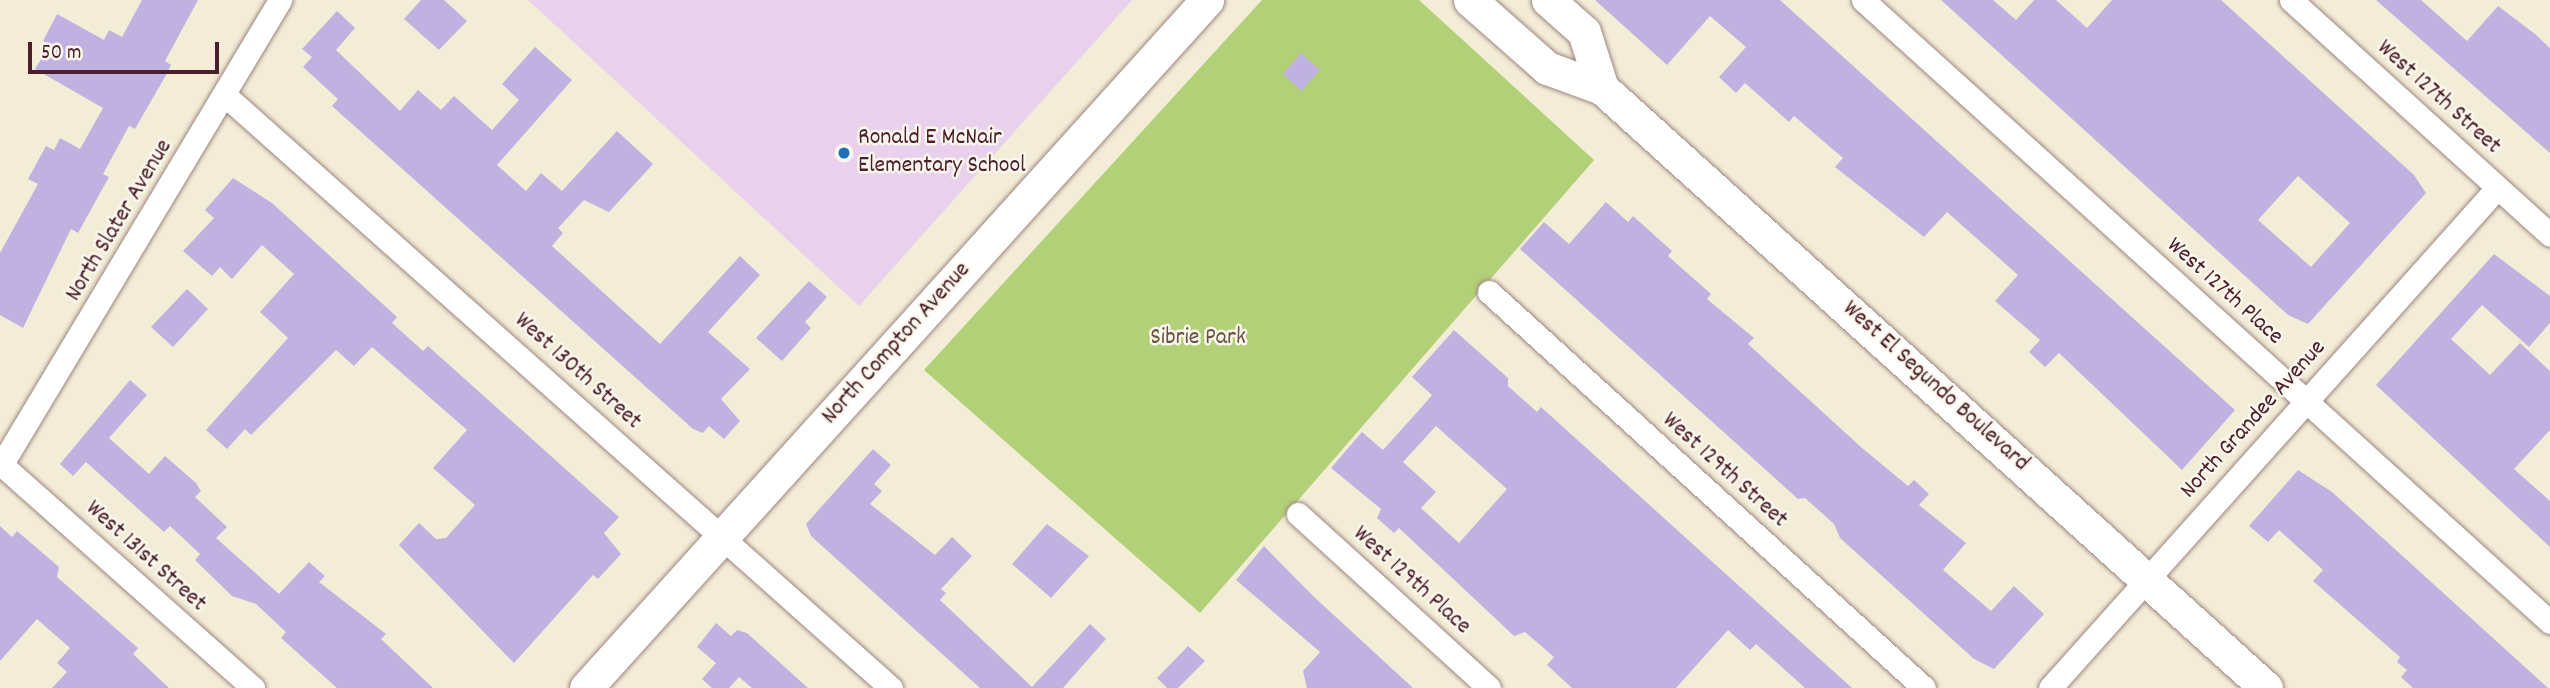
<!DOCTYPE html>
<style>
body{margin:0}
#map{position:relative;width:2550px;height:688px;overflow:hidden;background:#f3edd7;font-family:Dekko,sans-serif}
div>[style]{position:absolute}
.built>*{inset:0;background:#e9d1ed}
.green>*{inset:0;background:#b2d077}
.building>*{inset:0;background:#c0b2e0}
.roads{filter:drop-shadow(0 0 2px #9e8681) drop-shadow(0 0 2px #9e8681)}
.street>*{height:23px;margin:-11.5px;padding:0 11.5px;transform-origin:11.5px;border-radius:11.5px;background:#fff}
.secondary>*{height:33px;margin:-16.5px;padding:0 16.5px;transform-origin:16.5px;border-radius:16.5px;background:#fff}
.dots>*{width:19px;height:19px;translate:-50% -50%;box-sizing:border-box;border:4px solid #fbf7ec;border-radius:50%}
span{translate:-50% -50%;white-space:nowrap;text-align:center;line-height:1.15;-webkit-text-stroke:5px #fbf7ec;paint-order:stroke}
.street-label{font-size:24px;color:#4a1f2b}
.poi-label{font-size:24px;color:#4a1f2b}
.left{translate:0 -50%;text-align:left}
.park-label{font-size:24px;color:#695442}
.scale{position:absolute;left:28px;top:42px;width:191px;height:32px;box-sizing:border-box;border:4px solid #4a1f2b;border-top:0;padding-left:9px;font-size:21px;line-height:24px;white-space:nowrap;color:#4a1f2b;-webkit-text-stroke:5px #fbf7ec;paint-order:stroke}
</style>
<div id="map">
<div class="built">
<div style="clip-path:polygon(528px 0,1132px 0,859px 306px)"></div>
</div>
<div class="green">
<div style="clip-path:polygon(1262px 0,1419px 0,1594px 160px,1200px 613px,924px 370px)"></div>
</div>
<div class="building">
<div style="clip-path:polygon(142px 0,198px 0,165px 61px,171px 65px,166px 75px,135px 129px,129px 126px,103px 174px,109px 177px,78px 233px,71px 229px,23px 328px,0 315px,0 253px,38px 184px,28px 179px,46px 146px,54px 150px,60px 138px,80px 149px,103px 108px,35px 69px,50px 45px,43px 41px,57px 14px,104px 40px,109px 30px,122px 37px)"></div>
<div style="clip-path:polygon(421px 0,444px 0,467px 21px,439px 50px,404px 19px)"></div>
<div style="clip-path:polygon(1595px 0,1780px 0,2235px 410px,2182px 470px,2059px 353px,2045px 367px,2029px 352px,2040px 340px,1995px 301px,2018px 275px,1947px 212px,1924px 237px,1835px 167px,1843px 158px,1794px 116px,1789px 122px,1745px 83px,1736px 93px,1719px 77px,1746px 47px,1710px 16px,1667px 65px)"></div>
<div style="clip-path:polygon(evenodd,1941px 0,1993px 0,2016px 20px,2034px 0,2056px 0,2087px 28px,2112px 0,2221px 0,2414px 175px,2426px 193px,2308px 324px,2288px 315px,1941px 0,2298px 176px,2350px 223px,2311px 267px,2258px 220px,2298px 176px)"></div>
<div style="clip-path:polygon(2376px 0,2421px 0,2467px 41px,2498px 6px,2535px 34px,2550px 48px,2550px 153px)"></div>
<div style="clip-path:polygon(337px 11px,355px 28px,336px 50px,400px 111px,418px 90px,441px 110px,454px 96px,492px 130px,519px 100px,502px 84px,535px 47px,572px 80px,497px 165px,526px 191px,541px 173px,562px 191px,617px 131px,653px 164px,609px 212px,584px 200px,558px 228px,563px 233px,552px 246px,660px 344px,740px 256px,760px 275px,708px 332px,750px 369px,721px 399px,740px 421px,724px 439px,709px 426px,703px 433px,693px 429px,332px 106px,338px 99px,303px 67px,312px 57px,302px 49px)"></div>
<div style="clip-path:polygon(1301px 53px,1320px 70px,1301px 91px,1283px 74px)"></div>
<div style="clip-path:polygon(233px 178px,272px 203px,397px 317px,392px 323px,423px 351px,428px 346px,619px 517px,604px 533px,621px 554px,598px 579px,593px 575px,514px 663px,399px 545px,419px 523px,436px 539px,446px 538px,475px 505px,433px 468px,467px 430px,372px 347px,354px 366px,336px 350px,251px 435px,245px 429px,227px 449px,206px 430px,288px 338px,260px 312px,294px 274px,262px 245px,232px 279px,220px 267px,212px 276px,183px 251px,214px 218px,205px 210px)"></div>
<div style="clip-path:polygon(1606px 202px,1628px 222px,1633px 216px,1672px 251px,1668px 256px,1711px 294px,1707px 299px,1754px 338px,1748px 344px,1862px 448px,1908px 486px,1914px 480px,1929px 494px,1919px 505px,1966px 543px,1943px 570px,1991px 611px,2014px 586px,2044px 614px,1994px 669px,1974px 659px,1840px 538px,1834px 524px,1805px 498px,1798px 499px,1520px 249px,1544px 222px,1569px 244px)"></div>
<div style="clip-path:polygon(2494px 254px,2550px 296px,2550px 323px,2529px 347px,2482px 305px,2451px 339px,2490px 375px,2520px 343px,2550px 371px,2550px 430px,2514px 469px,2550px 501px,2550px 547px,2376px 385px)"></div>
<div style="clip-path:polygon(809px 281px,827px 297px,805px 322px,811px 328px,782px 361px,756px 338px)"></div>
<div style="clip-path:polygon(187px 289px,208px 309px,173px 347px,151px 327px)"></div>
<div style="clip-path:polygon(evenodd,1454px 330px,1508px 378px,1508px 386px,1537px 412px,1541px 407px,1852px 688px,1805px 688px,1756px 644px,1750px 650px,1728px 630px,1676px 688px,1572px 688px,1547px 665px,1554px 657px,1525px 632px,1514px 636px,1399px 528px,1394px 533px,1377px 518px,1381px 509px,1331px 468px,1362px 432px,1383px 450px,1420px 409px,1432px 395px,1412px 377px,1454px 330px,1436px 426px,1507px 489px,1459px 543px,1421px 508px,1436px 492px,1403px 462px,1436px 426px)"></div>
<div style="clip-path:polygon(130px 380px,147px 395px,109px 438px,149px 474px,165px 456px,196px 483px,201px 491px,195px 497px,227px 527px,216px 538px,279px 594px,309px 562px,325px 576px,319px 582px,386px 634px,381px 639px,433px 688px,337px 688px,281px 638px,286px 632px,256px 604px,232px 596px,195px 560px,200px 554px,170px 526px,164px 532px,86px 462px,73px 476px,60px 464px)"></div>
<div style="clip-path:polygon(873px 449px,891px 465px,874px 484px,882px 491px,870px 504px,935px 555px,952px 537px,972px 556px,941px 589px,946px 593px,940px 600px,1032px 687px,1090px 624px,1106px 639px,1063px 688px,980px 688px,811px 536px,806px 524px)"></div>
<div style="clip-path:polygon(2298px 470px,2332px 492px,2548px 688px,2413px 688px,2401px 677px,2407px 670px,2397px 662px,2400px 657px,2313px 581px,2323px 570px,2279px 530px,2268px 542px,2249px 526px)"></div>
<div style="clip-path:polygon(1047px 524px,1089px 556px,1051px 598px,1012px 564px)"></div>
<div style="clip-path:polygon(0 526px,12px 537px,17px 531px,59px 567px,57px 577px,138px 648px,133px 654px,169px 688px,52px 688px,67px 672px,57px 663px,70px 648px,37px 619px,0 661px)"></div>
<div style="clip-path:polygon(1264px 546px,1312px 595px,1413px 688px,1307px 688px,1303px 671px,1320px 652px,1236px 580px)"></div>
<div style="clip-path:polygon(716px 623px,731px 636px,737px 630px,747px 633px,808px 688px,752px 688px,739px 677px,729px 688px,712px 688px,702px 679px,716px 663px,697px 647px)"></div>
<div style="clip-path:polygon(1188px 646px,1205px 661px,1178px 688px,1167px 688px,1157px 678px)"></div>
</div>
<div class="roads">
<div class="street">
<div style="left:1863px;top:0;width:927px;rotate:42.16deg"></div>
<div style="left:2291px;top:0;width:350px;rotate:42.2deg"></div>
<div style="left:227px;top:97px;width:889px;rotate:41.67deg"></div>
<div style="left:1489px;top:292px;width:588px;rotate:42.31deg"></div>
<div style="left:2px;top:465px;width:336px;rotate:41.6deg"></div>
<div style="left:0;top:467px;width:545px;rotate:-59.05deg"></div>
<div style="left:1298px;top:514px;width:258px;rotate:42.3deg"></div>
<div style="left:2050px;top:688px;width:671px;rotate:-48.2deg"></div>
</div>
<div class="secondary">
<div style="left:1470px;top:0;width:103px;rotate:41.4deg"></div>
<div style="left:1547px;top:68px;width:59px;rotate:20deg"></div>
<div style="left:1602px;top:88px;width:895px;rotate:42.1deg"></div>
<div style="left:1548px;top:0;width:48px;rotate:41.6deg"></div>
<div style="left:1584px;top:32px;width:59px;rotate:72.2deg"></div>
<div style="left:586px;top:688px;width:927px;rotate:-47.93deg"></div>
</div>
</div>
<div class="dots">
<div style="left:844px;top:153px;background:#1f6fb2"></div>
</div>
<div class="street-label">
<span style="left:2438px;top:98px;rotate:42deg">West 127th Street</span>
<span style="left:120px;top:221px;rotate:-59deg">North Slater Avenue</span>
<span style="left:2224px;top:292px;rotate:42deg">West 127th Place</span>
<span style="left:897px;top:344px;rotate:-48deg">North Compton Avenue</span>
<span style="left:577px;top:372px;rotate:42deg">West 130th Street</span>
<span style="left:1935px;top:387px;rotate:42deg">West El Segundo Boulevard</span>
<span style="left:2254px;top:420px;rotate:-48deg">North Grandee Avenue</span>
<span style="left:1724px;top:471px;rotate:42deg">West 129th Street</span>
<span style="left:145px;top:557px;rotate:42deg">West 131st Street</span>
<span style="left:1411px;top:581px;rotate:42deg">West 129th Place</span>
</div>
<div class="poi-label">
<span class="left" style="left:858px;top:153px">Ronald E McNair<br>Elementary School</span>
</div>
<div class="park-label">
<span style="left:1198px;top:339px">Sibrie Park</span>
</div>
<div class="scale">50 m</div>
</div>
